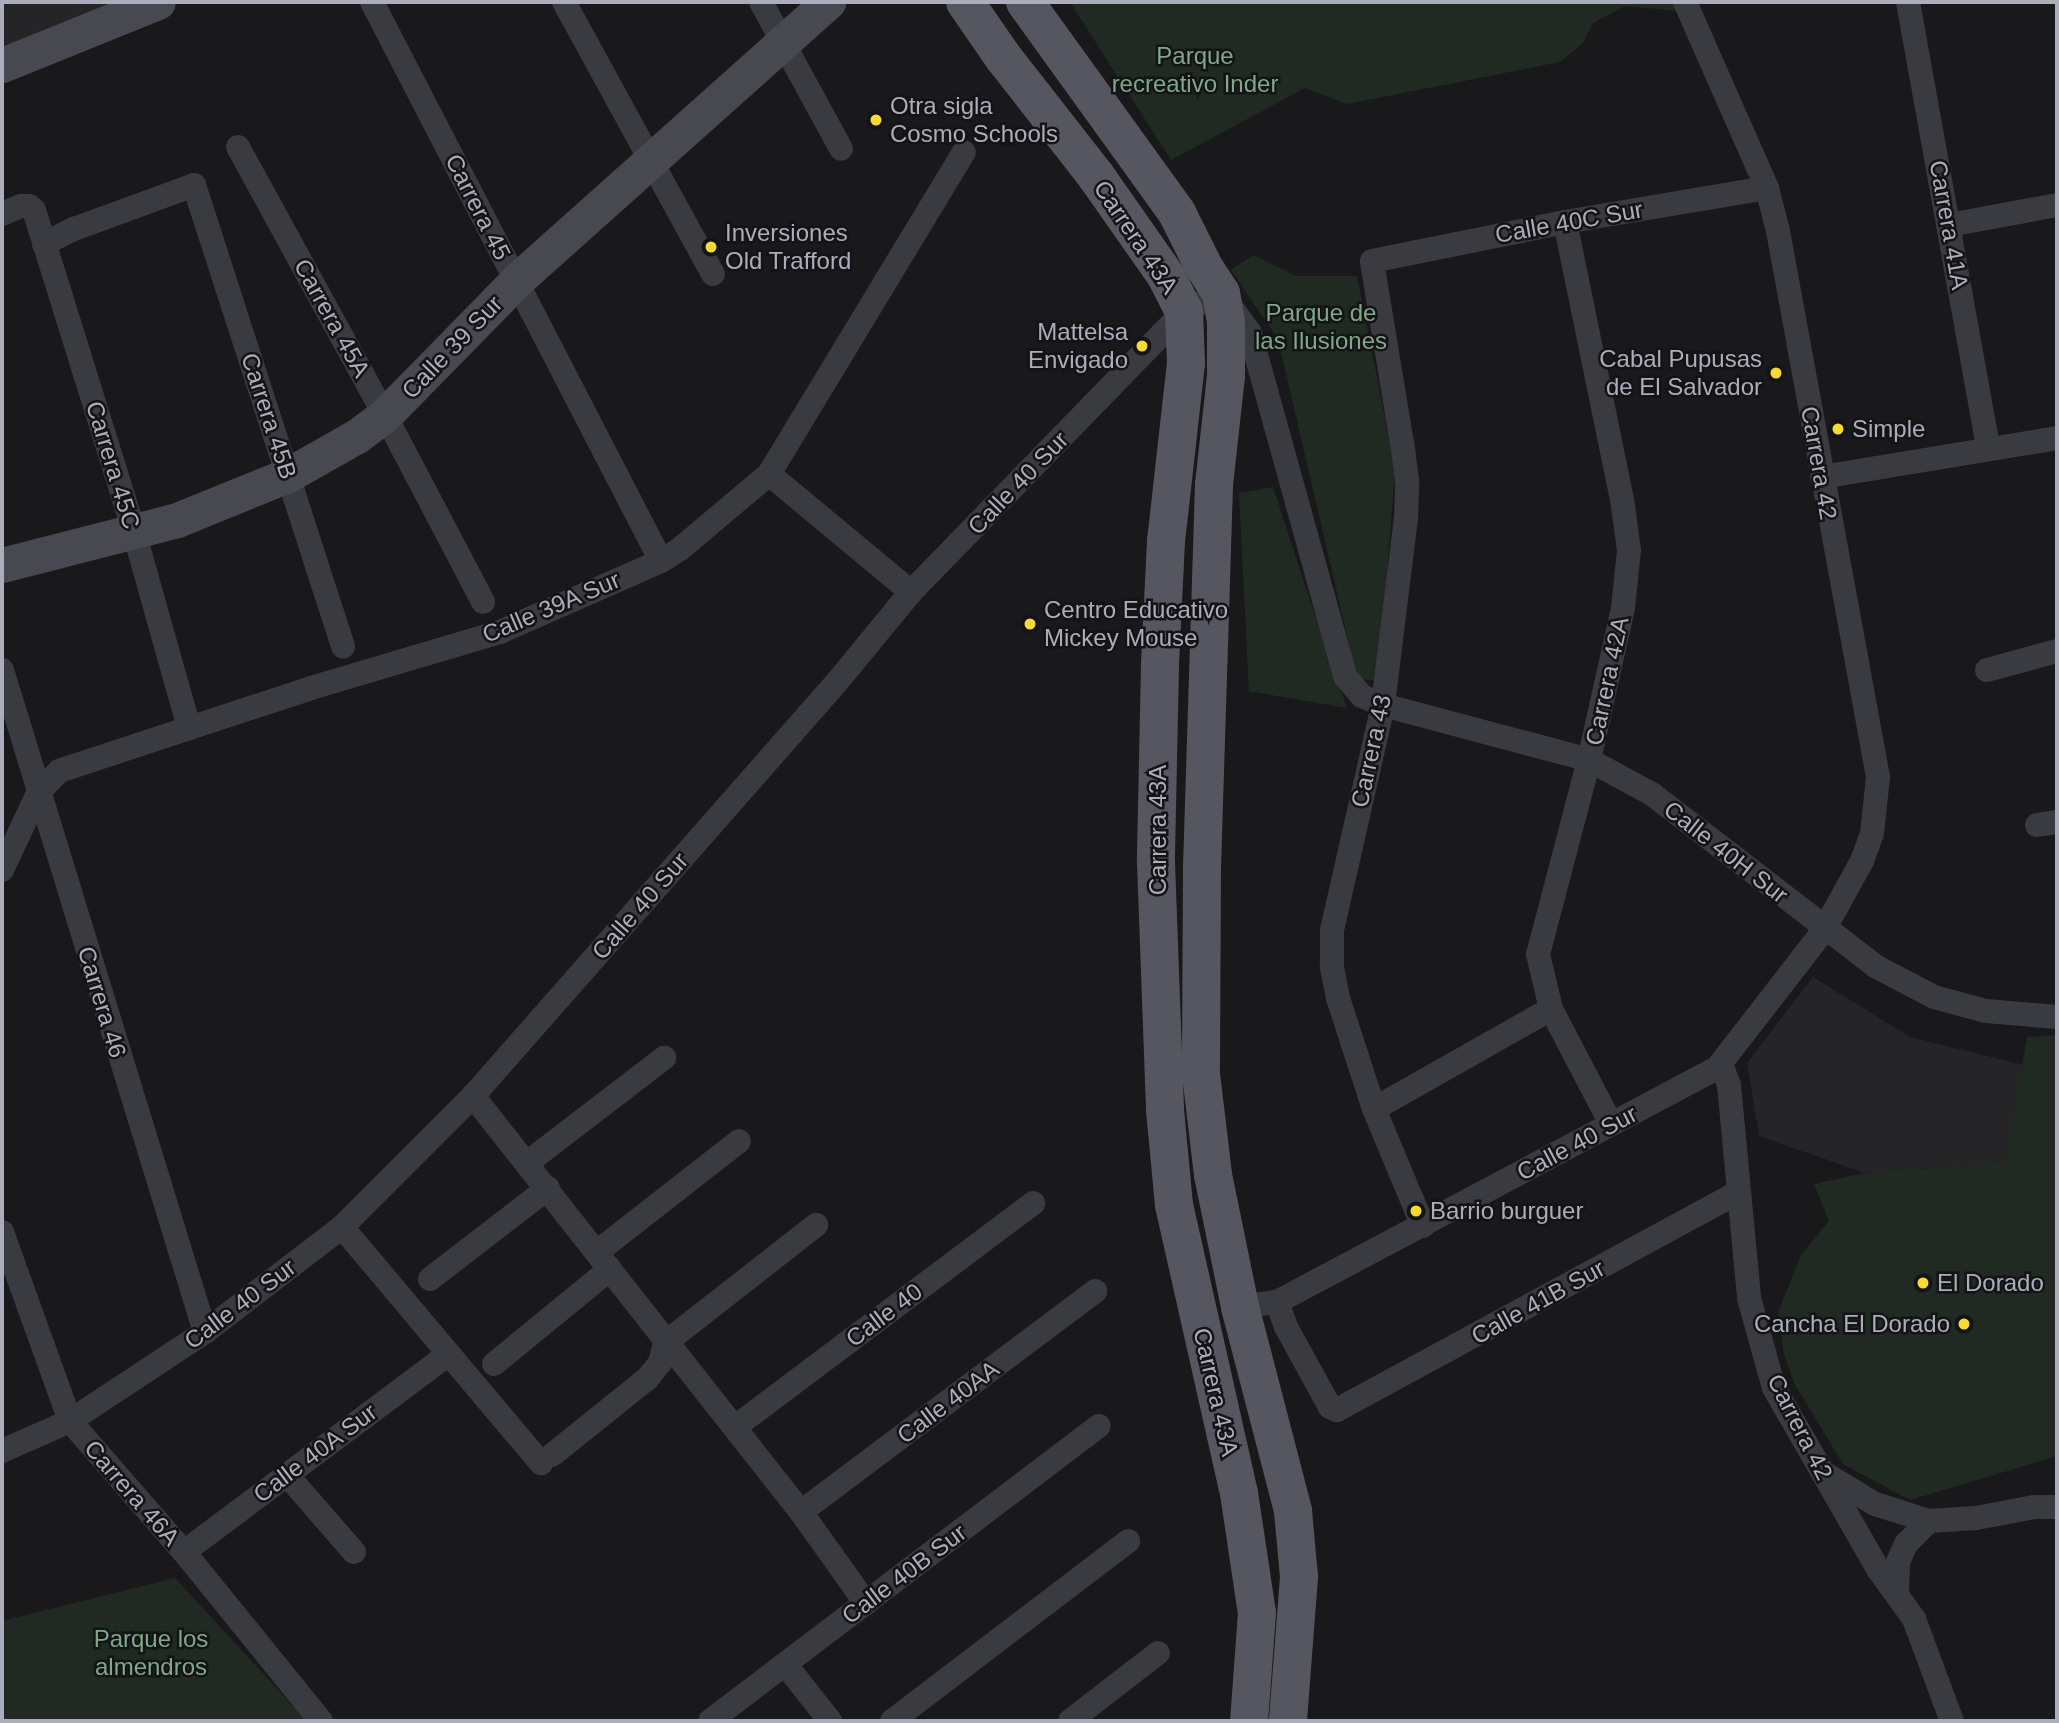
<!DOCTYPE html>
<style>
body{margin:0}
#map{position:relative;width:2059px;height:1723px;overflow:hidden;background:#19191b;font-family:Arial,sans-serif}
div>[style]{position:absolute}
.built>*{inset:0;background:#252528}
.green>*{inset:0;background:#202a23}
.street>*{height:24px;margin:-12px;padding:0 12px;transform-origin:12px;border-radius:12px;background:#3a3a41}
.secondary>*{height:35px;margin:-17.5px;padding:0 17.5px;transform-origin:17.5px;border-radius:17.5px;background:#484851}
.primary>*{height:38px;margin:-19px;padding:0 19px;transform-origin:19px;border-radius:19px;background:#565660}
.dots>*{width:19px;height:19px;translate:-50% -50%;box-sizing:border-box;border:4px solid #141416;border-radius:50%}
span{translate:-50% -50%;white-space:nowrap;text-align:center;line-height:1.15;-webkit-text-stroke:5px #141416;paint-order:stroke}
.park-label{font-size:24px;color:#81a78a}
.poi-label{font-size:24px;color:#abadbb}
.left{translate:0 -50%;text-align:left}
.right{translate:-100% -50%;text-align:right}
.street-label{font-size:24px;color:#abadbb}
.frame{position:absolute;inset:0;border:4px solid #abadbb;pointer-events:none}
</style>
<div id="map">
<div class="built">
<div style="clip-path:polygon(2px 2px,133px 2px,2px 65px)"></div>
<div style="clip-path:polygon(1813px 977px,1910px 1037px,2023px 1065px,2007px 1162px,1865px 1173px,1759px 1136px,1747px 1063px)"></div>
</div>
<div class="green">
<div style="clip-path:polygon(1070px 2px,1674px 2px,1679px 11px,1625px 6px,1593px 23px,1583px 43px,1560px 62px,1347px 104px,1305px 88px,1171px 160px)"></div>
<div style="clip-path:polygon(1253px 255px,1296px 276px,1357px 276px,1395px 469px,1379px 681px,1357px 679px,1278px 339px,1231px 270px)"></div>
<div style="clip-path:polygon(1273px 487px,1304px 582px,1347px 708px,1249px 691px,1239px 493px)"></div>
<div style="clip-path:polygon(2057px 1035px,2057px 1456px,1910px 1500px,1843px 1464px,1794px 1383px,1784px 1354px,1778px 1312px,1801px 1255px,1829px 1221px,1814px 1184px,1865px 1173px,2006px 1162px,2027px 1037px)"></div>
<div style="clip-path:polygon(175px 1578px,307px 1721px,2px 1721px,2px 1621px)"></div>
</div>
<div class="street">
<div style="left:372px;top:2px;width:629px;rotate:62.66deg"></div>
<div style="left:564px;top:2px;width:310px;rotate:61.3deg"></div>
<div style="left:761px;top:2px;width:167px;rotate:61.4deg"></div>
<div style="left:1908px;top:2px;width:453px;rotate:79.8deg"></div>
<div style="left:238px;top:147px;width:306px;rotate:61.3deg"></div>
<div style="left:385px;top:415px;width:211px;rotate:62.3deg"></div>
<div style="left:2px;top:214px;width:21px;rotate:-23deg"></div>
<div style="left:21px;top:206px;width:8px"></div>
<div style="left:29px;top:206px;width:6px;rotate:39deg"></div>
<div style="left:34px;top:210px;width:337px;rotate:72.7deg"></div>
<div style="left:134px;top:532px;width:204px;rotate:74.3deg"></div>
<div style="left:1565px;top:222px;width:283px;rotate:78.4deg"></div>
<div style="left:1622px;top:499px;width:51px;rotate:82.2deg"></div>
<div style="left:1629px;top:550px;width:58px;rotate:95.9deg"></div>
<div style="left:1623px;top:608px;width:156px;rotate:102.6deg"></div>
<div style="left:1589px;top:760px;width:201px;rotate:104.7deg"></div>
<div style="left:1538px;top:954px;width:57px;rotate:76.7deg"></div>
<div style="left:1551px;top:1009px;width:130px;rotate:62.4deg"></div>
<div style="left:1949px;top:225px;width:110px;rotate:-10.5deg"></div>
<div style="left:44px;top:244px;width:34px;rotate:-27deg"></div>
<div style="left:74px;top:229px;width:128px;rotate:-20.1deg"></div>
<div style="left:194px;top:185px;width:485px;rotate:72.1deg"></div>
<div style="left:769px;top:474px;width:185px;rotate:39.7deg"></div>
<div style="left:1822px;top:477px;width:238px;rotate:-9.4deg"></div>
<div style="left:2px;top:670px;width:692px;rotate:72.95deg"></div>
<div style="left:1987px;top:670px;width:73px;rotate:-15.2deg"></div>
<div style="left:2037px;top:825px;width:20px;rotate:-9deg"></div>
<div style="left:2px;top:870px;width:85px;rotate:-64.9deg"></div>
<div style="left:38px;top:793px;width:30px;rotate:-46deg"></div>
<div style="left:59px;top:771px;width:265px;rotate:-18.2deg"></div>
<div style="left:311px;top:688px;width:197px;rotate:-16.5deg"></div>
<div style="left:500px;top:632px;width:176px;rotate:-23.8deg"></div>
<div style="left:661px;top:561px;width:22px;rotate:-32deg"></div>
<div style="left:680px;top:549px;width:116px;rotate:-40.1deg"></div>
<div style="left:769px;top:474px;width:376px;rotate:-58.8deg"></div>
<div style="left:1717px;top:1068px;width:8px;rotate:30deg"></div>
<div style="left:1724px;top:1072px;width:14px;rotate:69deg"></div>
<div style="left:1729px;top:1085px;width:214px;rotate:84.6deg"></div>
<div style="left:1749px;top:1298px;width:93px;rotate:74.5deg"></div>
<div style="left:1774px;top:1388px;width:209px;rotate:60.1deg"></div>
<div style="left:1878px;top:1569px;width:62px;rotate:54.2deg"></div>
<div style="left:1914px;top:1619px;width:109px;rotate:69.6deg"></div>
<div style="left:473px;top:1096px;width:530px;rotate:51.75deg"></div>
<div style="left:801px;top:1512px;width:112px;rotate:54.5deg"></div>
<div style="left:1374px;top:1109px;width:203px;rotate:-29.5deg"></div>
<div style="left:527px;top:1163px;width:173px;rotate:-37.5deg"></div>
<div style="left:1423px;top:1226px;width:127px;rotate:-112.7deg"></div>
<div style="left:1374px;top:1109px;width:117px;rotate:-108deg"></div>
<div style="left:1338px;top:998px;width:33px;rotate:-101deg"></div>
<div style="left:1332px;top:966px;width:36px;rotate:-90deg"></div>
<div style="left:1332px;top:930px;width:231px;rotate:-77.2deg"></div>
<div style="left:1383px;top:705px;width:187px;rotate:-83deg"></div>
<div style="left:1406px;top:519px;width:38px;rotate:-88deg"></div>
<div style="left:1407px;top:481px;width:38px;rotate:-97deg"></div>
<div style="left:1402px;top:443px;width:184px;rotate:-99.4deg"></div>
<div style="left:1372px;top:261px;width:197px;rotate:-11.4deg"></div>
<div style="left:1565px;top:222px;width:205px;rotate:-9.6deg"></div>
<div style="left:342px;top:1227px;width:309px;rotate:49.9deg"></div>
<div style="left:2px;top:1232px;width:201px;rotate:70.2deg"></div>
<div style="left:70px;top:1421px;width:174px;rotate:49deg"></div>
<div style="left:184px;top:1552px;width:218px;rotate:51deg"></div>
<div style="left:597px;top:1252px;width:180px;rotate:-38deg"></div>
<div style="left:430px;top:1279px;width:149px;rotate:-37.6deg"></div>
<div style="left:1277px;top:1302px;width:27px;rotate:70deg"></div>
<div style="left:1286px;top:1327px;width:81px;rotate:61.2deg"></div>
<div style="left:1325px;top:1398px;width:10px;rotate:61deg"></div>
<div style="left:1330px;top:1407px;width:8px;rotate:23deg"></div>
<div style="left:1337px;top:1410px;width:457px;rotate:-28.5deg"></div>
<div style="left:1240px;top:1307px;width:37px;rotate:-8deg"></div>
<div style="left:1277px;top:1302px;width:498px;rotate:-28deg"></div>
<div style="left:1717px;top:1068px;width:175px;rotate:-52.2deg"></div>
<div style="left:1824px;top:930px;width:79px;rotate:-61.2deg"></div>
<div style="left:1862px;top:861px;width:29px;rotate:-70deg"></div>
<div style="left:1872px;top:834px;width:57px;rotate:-84deg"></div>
<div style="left:1878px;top:777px;width:555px;rotate:-100.38deg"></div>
<div style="left:1778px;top:231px;width:44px;rotate:-104.3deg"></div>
<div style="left:1767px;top:188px;width:203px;rotate:-113.8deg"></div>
<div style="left:494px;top:1364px;width:150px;rotate:-39.3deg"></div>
<div style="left:735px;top:1427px;width:373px;rotate:-36.9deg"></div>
<div style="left:2px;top:1451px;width:74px;rotate:-23.8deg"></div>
<div style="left:70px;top:1421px;width:162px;rotate:-33.4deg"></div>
<div style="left:205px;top:1332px;width:173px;rotate:-37.5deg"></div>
<div style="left:342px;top:1227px;width:185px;rotate:-45deg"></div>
<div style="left:473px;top:1096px;width:551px;rotate:-48.68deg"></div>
<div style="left:837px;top:682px;width:117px;rotate:-50.6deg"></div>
<div style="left:911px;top:592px;width:392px;rotate:-45.8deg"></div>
<div style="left:1184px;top:311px;width:41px;rotate:-25.9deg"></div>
<div style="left:1221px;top:293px;width:49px;rotate:54.1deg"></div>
<div style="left:1250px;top:333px;width:356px;rotate:74.5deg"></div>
<div style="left:1345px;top:676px;width:26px;rotate:50deg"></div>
<div style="left:1362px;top:696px;width:23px;rotate:23deg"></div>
<div style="left:1383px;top:705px;width:213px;rotate:14.9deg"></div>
<div style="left:1589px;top:760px;width:72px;rotate:28.4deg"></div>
<div style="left:1652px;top:794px;width:282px;rotate:37.6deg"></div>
<div style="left:1875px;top:966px;width:67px;rotate:27.7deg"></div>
<div style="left:1934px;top:997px;width:54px;rotate:15.1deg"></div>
<div style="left:1986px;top:1011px;width:71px;rotate:4.8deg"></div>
<div style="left:552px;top:1455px;width:122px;rotate:-38.7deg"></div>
<div style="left:647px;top:1379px;width:21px;rotate:-51deg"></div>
<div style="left:660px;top:1363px;width:21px;rotate:-76deg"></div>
<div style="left:665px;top:1343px;width:192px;rotate:-38deg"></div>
<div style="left:287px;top:1475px;width:102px;rotate:49deg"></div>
<div style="left:1827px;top:1475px;width:56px;rotate:31.1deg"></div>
<div style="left:1875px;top:1504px;width:57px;rotate:17.5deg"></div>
<div style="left:1929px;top:1521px;width:47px;rotate:-3.7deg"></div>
<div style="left:1976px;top:1518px;width:59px;rotate:-10.7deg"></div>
<div style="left:2034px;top:1507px;width:23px"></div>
<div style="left:801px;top:1512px;width:368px;rotate:-36.9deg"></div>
<div style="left:184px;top:1552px;width:329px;rotate:-36.8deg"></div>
<div style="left:1897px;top:1594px;width:32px;rotate:-88deg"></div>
<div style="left:1898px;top:1562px;width:20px;rotate:-66deg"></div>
<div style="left:1906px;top:1544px;width:33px;rotate:-45deg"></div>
<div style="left:785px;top:1664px;width:73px;rotate:51.7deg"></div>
<div style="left:710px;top:1721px;width:488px;rotate:-37.2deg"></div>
<div style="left:892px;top:1721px;width:297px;rotate:-37.3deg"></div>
<div style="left:1070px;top:1721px;width:111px;rotate:-37.7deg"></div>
</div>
<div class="secondary">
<div style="left:2px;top:65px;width:168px;rotate:-22deg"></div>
<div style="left:2px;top:565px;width:181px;rotate:-14.4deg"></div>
<div style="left:177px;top:520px;width:120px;rotate:-22.1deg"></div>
<div style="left:288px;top:475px;width:79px;rotate:-29.5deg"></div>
<div style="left:357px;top:436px;width:35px;rotate:-37deg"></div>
<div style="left:385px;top:415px;width:187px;rotate:-45.6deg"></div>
<div style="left:516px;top:281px;width:419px;rotate:-41.8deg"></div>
</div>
<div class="primary">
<div style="left:965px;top:2px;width:67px;rotate:55.4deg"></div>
<div style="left:1003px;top:57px;width:151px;rotate:52deg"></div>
<div style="left:1096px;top:176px;width:122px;rotate:55deg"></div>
<div style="left:1166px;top:276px;width:39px;rotate:63deg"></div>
<div style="left:1184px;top:311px;width:52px;rotate:87.8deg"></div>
<div style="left:1186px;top:363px;width:179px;rotate:96.4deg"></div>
<div style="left:1166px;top:541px;width:123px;rotate:92.8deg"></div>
<div style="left:1160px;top:664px;width:199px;rotate:91.2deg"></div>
<div style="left:1156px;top:863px;width:247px;rotate:87.9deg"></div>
<div style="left:1165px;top:1110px;width:95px;rotate:84.6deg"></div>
<div style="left:1174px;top:1205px;width:295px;rotate:77.3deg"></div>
<div style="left:1239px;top:1493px;width:121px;rotate:81.5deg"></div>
<div style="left:1257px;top:1613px;width:108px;rotate:94.2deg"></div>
<div style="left:1025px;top:2px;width:260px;rotate:54.2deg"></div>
<div style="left:1177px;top:213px;width:60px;rotate:63.4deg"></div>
<div style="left:1204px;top:267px;width:31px;rotate:57deg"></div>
<div style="left:1221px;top:293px;width:29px;rotate:80deg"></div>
<div style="left:1226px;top:322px;width:54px;rotate:90deg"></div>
<div style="left:1226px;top:376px;width:110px;rotate:96.3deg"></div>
<div style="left:1214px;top:485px;width:384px;rotate:91.8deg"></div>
<div style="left:1202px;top:869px;width:205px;rotate:90.3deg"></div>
<div style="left:1201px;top:1074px;width:102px;rotate:83.2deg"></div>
<div style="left:1213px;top:1175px;width:135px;rotate:78.4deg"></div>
<div style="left:1240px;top:1307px;width:211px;rotate:75.4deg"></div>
<div style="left:1293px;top:1511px;width:66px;rotate:84.8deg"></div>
<div style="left:1299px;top:1577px;width:144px;rotate:94.4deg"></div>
</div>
<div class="dots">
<div style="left:876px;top:120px;background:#fad932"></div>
<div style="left:711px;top:247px;background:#fad932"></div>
<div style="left:1142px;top:346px;background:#fad932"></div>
<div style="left:1776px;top:373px;background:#fad932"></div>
<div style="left:1838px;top:429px;background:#fad932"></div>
<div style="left:1030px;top:624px;background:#fad932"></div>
<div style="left:1416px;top:1211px;background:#fad932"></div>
<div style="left:1923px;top:1283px;background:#fad932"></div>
<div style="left:1964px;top:1324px;background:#fad932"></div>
</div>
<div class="park-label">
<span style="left:1195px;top:70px">Parque<br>recreativo Inder</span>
<span style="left:1321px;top:327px">Parque de<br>las Ilusiones</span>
<span style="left:151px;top:1653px">Parque los<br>almendros</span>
</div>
<div class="poi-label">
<span class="left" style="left:890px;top:120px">Otra sigla<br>Cosmo Schools</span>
<span class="left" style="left:725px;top:247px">Inversiones<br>Old Trafford</span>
<span class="right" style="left:1128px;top:346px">Mattelsa<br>Envigado</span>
<span class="right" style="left:1762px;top:373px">Cabal Pupusas<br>de El Salvador</span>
<span class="left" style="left:1852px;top:429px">Simple</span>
<span class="left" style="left:1044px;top:624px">Centro Educativo<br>Mickey Mouse</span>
<span class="left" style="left:1430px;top:1211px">Barrio burguer</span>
<span class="left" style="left:1937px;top:1283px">El Dorado</span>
<span class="right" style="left:1950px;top:1324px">Cancha El Dorado</span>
</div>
<div class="street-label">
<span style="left:478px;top:207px;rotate:63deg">Carrera 45</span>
<span style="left:1569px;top:222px;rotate:-10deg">Calle 40C Sur</span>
<span style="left:1949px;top:225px;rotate:80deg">Carrera 41A</span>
<span style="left:1136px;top:237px;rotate:56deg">Carrera 43A</span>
<span style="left:332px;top:318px;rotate:61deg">Carrera 45A</span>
<span style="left:452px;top:347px;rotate:-46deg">Calle 39 Sur</span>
<span style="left:269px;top:416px;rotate:72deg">Carrera 45B</span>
<span style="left:1819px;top:463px;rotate:80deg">Carrera 42</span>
<span style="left:113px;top:465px;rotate:73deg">Carrera 45C</span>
<span style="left:1018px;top:483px;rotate:-46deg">Calle 40 Sur</span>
<span style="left:551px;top:607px;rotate:-23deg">Calle 39A Sur</span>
<span style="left:1607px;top:681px;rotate:-78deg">Carrera 42A</span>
<span style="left:1371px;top:751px;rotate:-78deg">Carrera 43</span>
<span style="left:1158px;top:830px;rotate:-90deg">Carrera 43A</span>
<span style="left:1726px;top:852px;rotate:38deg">Calle 40H Sur</span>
<span style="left:640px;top:906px;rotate:-49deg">Calle 40 Sur</span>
<span style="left:102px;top:1002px;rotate:73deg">Carrera 46</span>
<span style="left:1577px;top:1143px;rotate:-28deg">Calle 40 Sur</span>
<span style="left:1538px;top:1302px;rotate:-29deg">Calle 41B Sur</span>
<span style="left:240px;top:1304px;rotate:-37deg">Calle 40 Sur</span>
<span style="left:884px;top:1315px;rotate:-37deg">Calle 40</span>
<span style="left:1216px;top:1392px;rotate:77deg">Carrera 43A</span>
<span style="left:948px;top:1402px;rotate:-37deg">Calle 40AA</span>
<span style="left:1800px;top:1427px;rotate:63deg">Carrera 42</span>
<span style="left:315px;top:1453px;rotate:-37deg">Calle 40A Sur</span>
<span style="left:132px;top:1493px;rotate:49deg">Carrera 46A</span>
<span style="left:904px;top:1574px;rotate:-37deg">Calle 40B Sur</span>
</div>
<div class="frame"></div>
</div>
